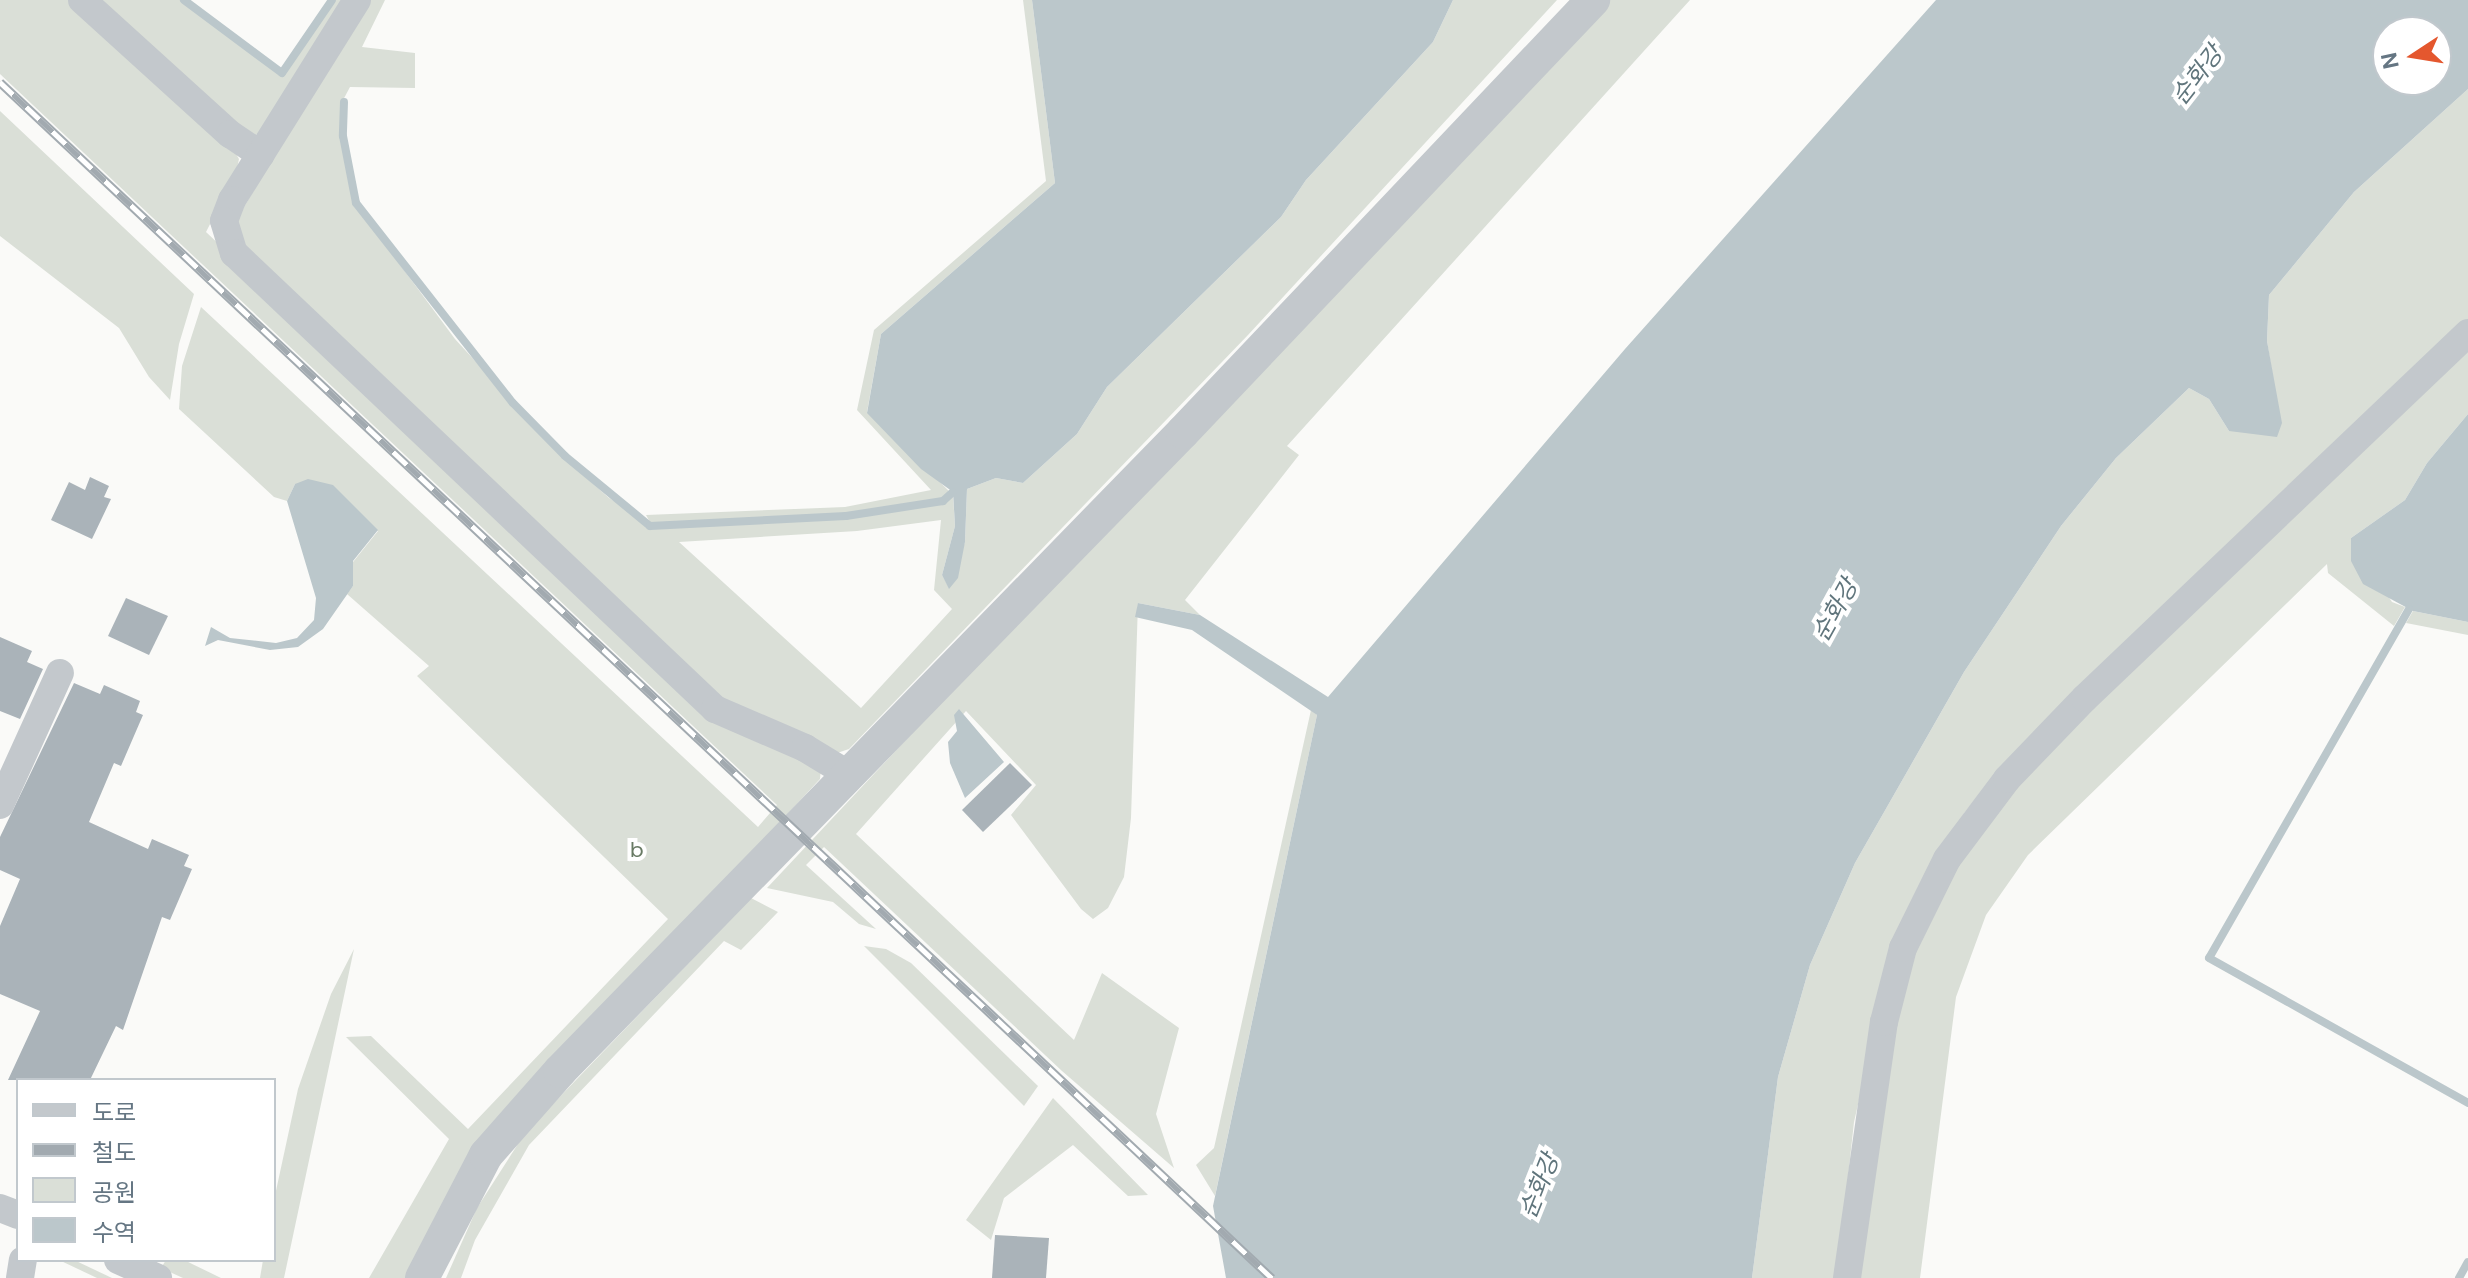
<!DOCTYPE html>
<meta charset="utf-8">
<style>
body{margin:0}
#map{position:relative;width:2468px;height:1278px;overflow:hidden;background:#fafaf8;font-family:"DM Sans","Noto Sans KR",sans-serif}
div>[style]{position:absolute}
.green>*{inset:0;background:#dadfd7}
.water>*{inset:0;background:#bbc7cb}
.stream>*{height:8px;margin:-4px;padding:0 4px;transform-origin:4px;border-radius:4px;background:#bbc7cb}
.building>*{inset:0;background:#aab3b9}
.minor>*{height:28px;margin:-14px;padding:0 14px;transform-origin:14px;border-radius:14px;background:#c3c8cc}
.tertiary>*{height:34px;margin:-17px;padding:0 17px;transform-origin:17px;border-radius:17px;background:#c3c8cc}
.rail>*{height:9px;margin-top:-4.5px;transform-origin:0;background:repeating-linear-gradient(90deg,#fff 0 18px,#a2aab0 0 36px);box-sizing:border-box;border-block:2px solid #a2aab0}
span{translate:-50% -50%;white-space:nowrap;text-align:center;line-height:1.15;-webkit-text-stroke:8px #fff;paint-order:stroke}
.park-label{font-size:22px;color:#687a64}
.water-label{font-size:24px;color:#60757c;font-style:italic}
.legend{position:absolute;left:16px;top:1078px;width:260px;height:184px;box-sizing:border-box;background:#fff;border:2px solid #c1c8cd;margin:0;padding:10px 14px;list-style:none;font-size:24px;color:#657683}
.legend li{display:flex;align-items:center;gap:16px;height:40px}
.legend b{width:40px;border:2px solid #c1c8cd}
.north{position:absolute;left:2372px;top:16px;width:80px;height:80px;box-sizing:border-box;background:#fff;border:2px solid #c1c8cd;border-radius:50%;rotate:258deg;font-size:22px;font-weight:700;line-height:32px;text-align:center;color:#657683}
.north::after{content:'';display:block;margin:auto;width:28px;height:36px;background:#e4572e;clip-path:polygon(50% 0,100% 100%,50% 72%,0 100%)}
</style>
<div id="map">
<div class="green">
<div style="clip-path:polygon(0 0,74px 0,232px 147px,239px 159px,236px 173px,206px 232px,715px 713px,821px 768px,820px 779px,656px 956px,408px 1278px,369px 1278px,449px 1139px,346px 1037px,371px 1036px,468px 1129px,668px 919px,417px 676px,429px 666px,347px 594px,353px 586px,353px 562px,378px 531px,295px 484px,287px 501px,274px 497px,179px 409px,182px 366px,201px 307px,758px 827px,777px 805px,0 74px)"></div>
<div style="clip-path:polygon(92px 0,180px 0,283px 76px,335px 0,351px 0,267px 129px,250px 138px)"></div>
<div style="clip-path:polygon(evenodd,364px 0,385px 0,362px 47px,415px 53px,415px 88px,350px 87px,342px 102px,341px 136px,355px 204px,455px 339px,564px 458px,609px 498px,643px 518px,649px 528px,846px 518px,944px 503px,953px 495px,955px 526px,942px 575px,949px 588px,965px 542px,967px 489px,996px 478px,1023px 483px,1077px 434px,1107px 387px,1281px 217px,1306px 180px,1433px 42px,1453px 0,1557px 0,1248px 335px,849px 749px,837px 753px,719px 703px,242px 255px,236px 221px,364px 0,941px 520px,934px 590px,952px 609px,861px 708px,679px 542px,857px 531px,941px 520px)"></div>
<div style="clip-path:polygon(1023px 0,1032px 0,1055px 183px,881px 334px,867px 412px,949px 491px,942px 499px,846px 514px,651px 524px,646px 515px,845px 507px,931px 490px,857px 410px,874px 330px,1046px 181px)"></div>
<div style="clip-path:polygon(1600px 0,1690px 0,1287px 446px,1299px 455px,1185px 600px,1200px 615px,1138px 603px,1131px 818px,1124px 877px,1108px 908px,1093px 919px,1081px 909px,1011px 815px,1036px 785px,966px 711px,856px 834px,1074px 1040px,1102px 973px,1179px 1028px,1156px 1114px,1174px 1168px,1062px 1071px,824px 847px,806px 865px,876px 929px,859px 924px,833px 902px,767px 888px)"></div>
<div style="clip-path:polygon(2468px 89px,2468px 320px,2000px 769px,1965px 812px,1940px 851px,1870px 1052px,1854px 1122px,1837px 1278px,1752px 1278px,1778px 1077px,1810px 965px,1855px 863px,1964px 672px,2061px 526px,2116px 458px,2189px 388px,2209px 399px,2229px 431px,2273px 378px,2267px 341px,2269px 295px,2354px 192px)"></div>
<div style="clip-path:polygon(0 111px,194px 294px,179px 344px,170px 400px,149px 377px,119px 328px,0 236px)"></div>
<div style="clip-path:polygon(2468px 344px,2468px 414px,2427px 463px,2405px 500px,2351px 538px,2392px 602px,2405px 607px,2394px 626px,2328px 573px,2327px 564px,2028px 855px,1986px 915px,1956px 997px,1920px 1278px,1856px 1278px,1895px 1008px,1933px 901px,2020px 775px)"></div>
<div style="clip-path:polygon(2413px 611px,2468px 622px,2468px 635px,2406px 623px)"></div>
<div style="clip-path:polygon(1311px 710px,1317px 715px,1215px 1196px,1196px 1165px,1214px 1148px)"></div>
<div style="clip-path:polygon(751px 898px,778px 912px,741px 950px,724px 941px,529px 1145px,475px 1240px,461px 1278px,446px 1278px,477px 1208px,525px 1133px)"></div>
<div style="clip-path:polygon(864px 946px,886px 949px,911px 963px,1038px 1086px,1024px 1106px)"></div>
<div style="clip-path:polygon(354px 949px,284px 1278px,260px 1278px,263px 1260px,274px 1260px,274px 1200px,298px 1089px,331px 994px)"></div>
<div style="clip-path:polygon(1053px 1098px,1148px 1195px,1128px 1196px,1073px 1145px,1004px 1198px,991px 1240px,966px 1220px)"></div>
<div style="clip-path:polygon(59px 1260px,74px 1260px,112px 1278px,97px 1278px)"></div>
<div style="clip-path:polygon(166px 1260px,184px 1260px,221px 1278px,183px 1278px,161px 1268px)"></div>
</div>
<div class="water">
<div style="clip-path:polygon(1032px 0,1453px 0,1433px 42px,1306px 180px,1281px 217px,1107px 387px,1077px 434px,1023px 483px,996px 478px,967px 489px,965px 542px,958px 578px,949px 589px,942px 575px,955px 526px,953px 492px,921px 469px,867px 413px,881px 334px,1055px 183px)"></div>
<div style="clip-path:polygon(evenodd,1936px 0,2468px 0,2468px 89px,2354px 192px,2269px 295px,2267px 341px,2282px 423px,2277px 437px,2229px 431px,2209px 399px,2189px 388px,2116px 458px,2061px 526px,1964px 672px,1855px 863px,1810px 965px,1778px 1077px,1752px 1278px,1226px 1278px,1213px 1206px,1317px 715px,1192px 630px,1135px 617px,1138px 603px,1200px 615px,1328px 697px,1625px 349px,1936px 0,2388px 32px,2436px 32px,2436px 80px,2388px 80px,2388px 32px)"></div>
<div style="clip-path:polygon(2468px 414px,2468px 622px,2413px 611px,2363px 584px,2351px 561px,2351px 538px,2405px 500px,2427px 463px)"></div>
<div style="clip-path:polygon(308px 479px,333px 485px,378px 530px,353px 561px,353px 586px,323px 629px,298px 647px,270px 650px,218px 640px,205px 646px,211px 627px,230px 638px,276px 643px,297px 638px,314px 620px,316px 598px,287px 501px,295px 484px)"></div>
<div style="clip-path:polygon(959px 709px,1004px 762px,965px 798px,950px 763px,948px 742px,957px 731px,954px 715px)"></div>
</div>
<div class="stream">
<div style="left:184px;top:0;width:122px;rotate:36.7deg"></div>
<div style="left:282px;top:73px;width:88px;rotate:-55.6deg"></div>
<div style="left:344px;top:102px;width:34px;rotate:92deg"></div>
<div style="left:343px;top:136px;width:68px;rotate:79deg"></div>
<div style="left:356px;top:203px;width:254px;rotate:51.9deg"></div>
<div style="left:513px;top:403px;width:74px;rotate:45.5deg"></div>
<div style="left:565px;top:456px;width:110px;rotate:39.5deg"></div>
<div style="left:650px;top:526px;width:196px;rotate:-2.9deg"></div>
<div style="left:846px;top:516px;width:98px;rotate:-8.8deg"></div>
<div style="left:943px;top:501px;width:13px;rotate:-42deg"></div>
<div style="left:2409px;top:609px;width:402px;rotate:119.8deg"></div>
<div style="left:2209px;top:958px;width:297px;rotate:29.2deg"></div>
<div style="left:2459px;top:1278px;width:18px;rotate:-61deg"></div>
</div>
<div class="building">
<div style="clip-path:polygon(90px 477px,109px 486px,104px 497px,111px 499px,92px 539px,51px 520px,69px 482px,85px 490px)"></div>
<div style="clip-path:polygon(126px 598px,168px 616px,149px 655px,108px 636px)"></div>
<div style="clip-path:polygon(0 637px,32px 651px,27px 662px,43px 669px,20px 719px,0 711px)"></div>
<div style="clip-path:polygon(74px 683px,100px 694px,104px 685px,140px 701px,136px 712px,143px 715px,121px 766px,114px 763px,89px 822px,148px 849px,152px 839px,189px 855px,184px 866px,192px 869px,170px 920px,162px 917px,123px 1030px,116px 1026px,90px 1080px,8px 1080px,40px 1011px,0 994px,0 926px,20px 879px,0 870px,0 837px)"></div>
<div style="clip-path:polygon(1010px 763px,1032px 785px,983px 832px,962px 810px)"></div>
<div style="clip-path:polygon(995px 1235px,1049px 1238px,1046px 1278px,992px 1278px)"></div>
</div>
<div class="minor">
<div style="left:82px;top:0;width:200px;rotate:42.2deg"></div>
<div style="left:230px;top:134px;width:37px;rotate:34deg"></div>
<div style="left:357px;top:0;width:236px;rotate:122deg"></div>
<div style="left:232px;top:200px;width:22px;rotate:111deg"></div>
<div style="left:224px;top:221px;width:34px;rotate:73deg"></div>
<div style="left:234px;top:253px;width:663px;rotate:43.47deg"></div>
<div style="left:715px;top:709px;width:98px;rotate:23.4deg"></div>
<div style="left:805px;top:748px;width:50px;rotate:31.2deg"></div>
<div style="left:0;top:805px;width:145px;rotate:-65.6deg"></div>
<div style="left:0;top:1208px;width:19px;rotate:21deg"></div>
<div style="left:118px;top:1260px;width:44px;rotate:24.2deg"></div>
<div style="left:20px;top:1278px;width:18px;rotate:-81deg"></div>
<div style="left:1847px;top:1278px;width:259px;rotate:-81.8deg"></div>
<div style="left:1884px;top:1022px;width:76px;rotate:-75.6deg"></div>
<div style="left:1903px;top:948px;width:99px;rotate:-63.7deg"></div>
<div style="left:1947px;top:859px;width:100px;rotate:-53.1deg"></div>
<div style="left:2007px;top:779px;width:112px;rotate:-46.1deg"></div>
<div style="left:2085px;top:698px;width:529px;rotate:-43.62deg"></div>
</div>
<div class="tertiary">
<div style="left:422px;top:1278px;width:139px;rotate:-62.5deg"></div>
<div style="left:486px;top:1155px;width:112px;rotate:-48.6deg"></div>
<div style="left:560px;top:1071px;width:892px;rotate:-45.73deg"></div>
<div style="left:1183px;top:432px;width:596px;rotate:-46.5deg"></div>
</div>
<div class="rail">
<div style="left:0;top:82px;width:1746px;rotate:43.24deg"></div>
</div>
<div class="park-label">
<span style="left:637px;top:850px">b</span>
</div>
<div class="water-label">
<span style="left:2197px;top:75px;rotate:-52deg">순화강</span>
<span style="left:1835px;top:610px;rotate:-61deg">순화강</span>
<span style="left:1539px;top:1186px;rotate:-68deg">순화강</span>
</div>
<ul class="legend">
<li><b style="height:10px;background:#c3c8cc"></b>도로</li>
<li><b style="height:10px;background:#a2aab0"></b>철도</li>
<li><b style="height:22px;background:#dadfd7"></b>공원</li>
<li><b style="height:22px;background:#bbc7cb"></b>수역</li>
</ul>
<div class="north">N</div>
</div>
